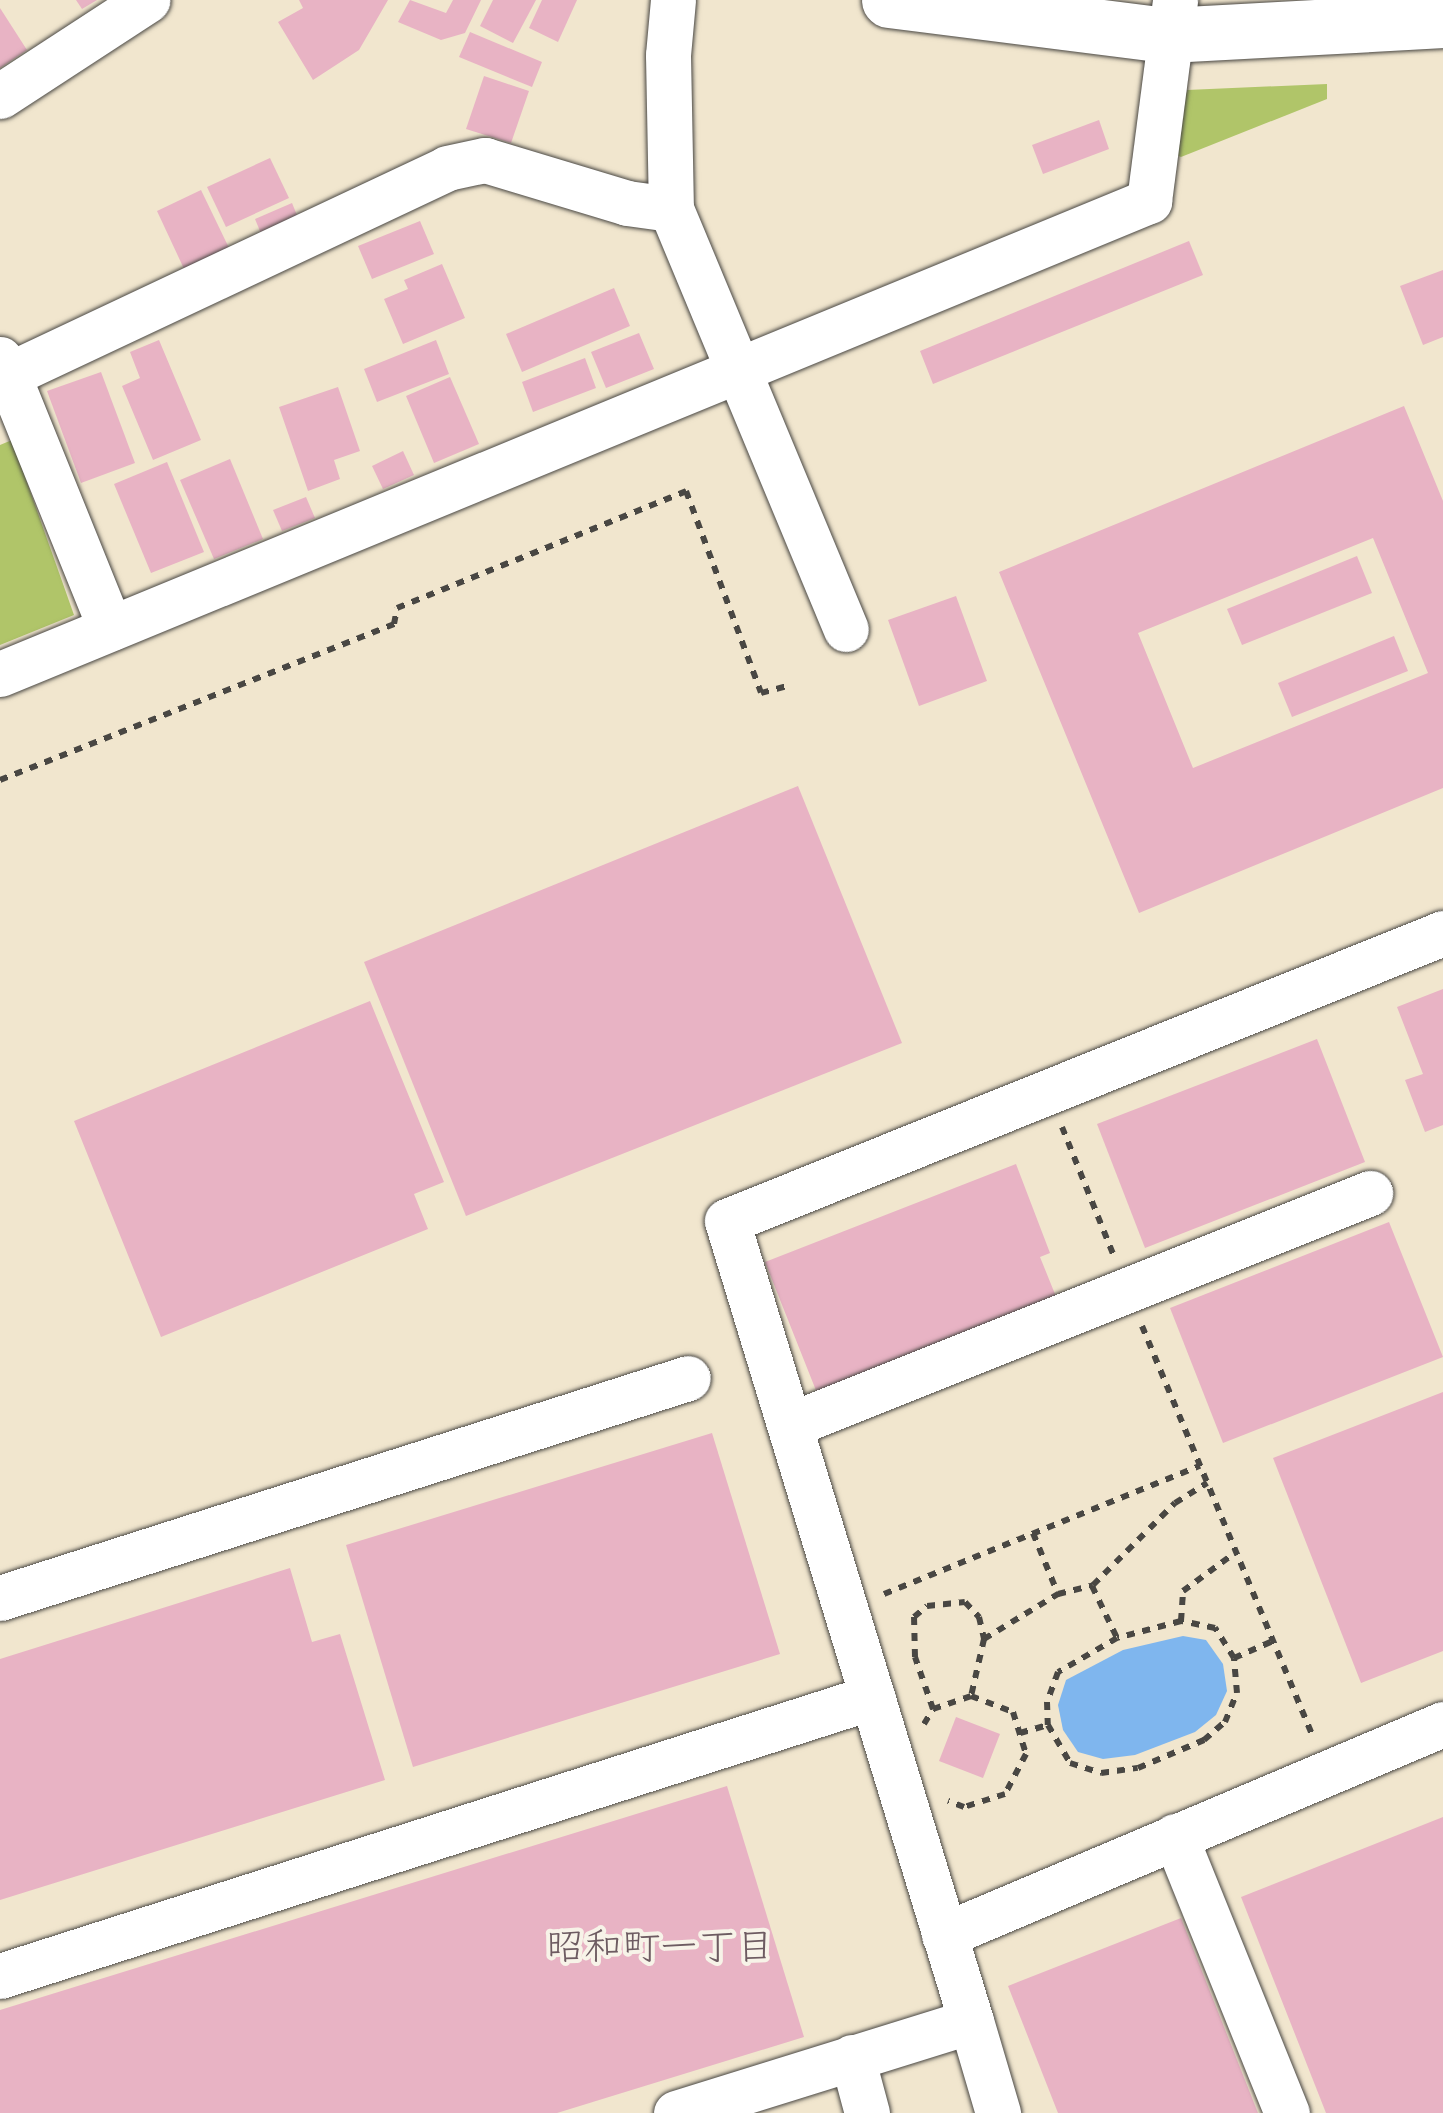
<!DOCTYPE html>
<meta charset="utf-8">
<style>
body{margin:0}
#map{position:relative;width:1443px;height:2113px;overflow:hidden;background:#f1e6ce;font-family:Dekko,"Klee One",sans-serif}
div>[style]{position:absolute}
.green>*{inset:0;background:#b0c569}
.water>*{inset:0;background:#7fb6ee}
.building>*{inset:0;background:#e8b3c4}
.path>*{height:6px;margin-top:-3px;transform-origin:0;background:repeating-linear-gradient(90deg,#494743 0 8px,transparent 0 16px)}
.roads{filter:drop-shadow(0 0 2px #494743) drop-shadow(0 0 2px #494743)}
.minor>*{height:45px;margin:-22.5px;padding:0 22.5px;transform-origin:22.5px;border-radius:22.5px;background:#fff}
.major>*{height:55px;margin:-27.5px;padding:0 27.5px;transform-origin:27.5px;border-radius:27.5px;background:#fff}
span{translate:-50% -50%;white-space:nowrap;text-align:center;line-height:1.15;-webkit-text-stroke:8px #f7f3e8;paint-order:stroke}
.neighbourhood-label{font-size:38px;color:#6d5b61}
</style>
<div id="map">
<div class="green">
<div style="clip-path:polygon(1327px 84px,1327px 99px,1181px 157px,1169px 152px,1187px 90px)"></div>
<div style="clip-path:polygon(12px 440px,74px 615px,0 645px,0 445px)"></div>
</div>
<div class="water">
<div style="clip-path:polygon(1183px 1636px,1206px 1640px,1223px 1664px,1227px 1691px,1216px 1715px,1195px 1732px,1135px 1755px,1103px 1759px,1078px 1752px,1063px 1730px,1058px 1705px,1066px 1680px,1123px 1650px)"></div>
</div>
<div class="building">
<div style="clip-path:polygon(76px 0,97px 0,82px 9px)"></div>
<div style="clip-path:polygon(299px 0,388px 0,359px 50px,313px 80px,278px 22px,303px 8px)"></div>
<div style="clip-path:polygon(410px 0,446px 13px,453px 0,481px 0,465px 33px,441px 40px,398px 22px)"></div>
<div style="clip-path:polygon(493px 0,536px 0,513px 43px,480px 26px)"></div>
<div style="clip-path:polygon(542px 0,577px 0,558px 42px,529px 28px)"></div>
<div style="clip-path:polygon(0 8px,27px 50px,0 68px)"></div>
<div style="clip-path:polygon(470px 32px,542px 62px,532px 87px,459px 57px)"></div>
<div style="clip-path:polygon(484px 76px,529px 91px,511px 143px,466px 129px)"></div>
<div style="clip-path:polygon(1099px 120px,1109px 149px,1043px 174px,1032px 145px)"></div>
<div style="clip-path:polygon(270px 158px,289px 198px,226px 227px,207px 187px)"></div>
<div style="clip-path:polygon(201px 190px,230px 250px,185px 271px,157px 211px)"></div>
<div style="clip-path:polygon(292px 203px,299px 220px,262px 236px,255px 219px)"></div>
<div style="clip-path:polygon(420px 221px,434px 254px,372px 279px,358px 246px)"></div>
<div style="clip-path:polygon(1189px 241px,1203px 275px,933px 384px,920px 351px)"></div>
<div style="clip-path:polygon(442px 264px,465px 318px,403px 344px,384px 299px,408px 289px,404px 280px)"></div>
<div style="clip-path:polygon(1443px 270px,1443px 337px,1423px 345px,1400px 286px)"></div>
<div style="clip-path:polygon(614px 288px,630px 326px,522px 372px,506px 334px)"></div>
<div style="clip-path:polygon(639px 333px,654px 369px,606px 388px,591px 352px)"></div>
<div style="clip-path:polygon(159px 340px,201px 440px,153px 460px,122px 386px,140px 378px,130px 352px)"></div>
<div style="clip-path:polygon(436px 340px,449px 374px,377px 402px,364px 369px)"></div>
<div style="clip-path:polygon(585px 358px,596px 388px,533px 412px,522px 382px)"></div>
<div style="clip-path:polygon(101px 372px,135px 463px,81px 483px,47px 391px)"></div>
<div style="clip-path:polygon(450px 377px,479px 444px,434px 463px,406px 396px)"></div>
<div style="clip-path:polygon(338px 387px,360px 451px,334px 460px,340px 479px,308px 491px,279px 407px)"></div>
<div style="clip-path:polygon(evenodd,1404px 406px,1443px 501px,1443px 788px,1139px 913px,999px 572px,1404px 406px,1373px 538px,1428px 673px,1193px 768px,1138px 633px,1373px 538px)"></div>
<div style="clip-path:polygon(403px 451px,414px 475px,383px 489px,372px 466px)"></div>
<div style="clip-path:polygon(230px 459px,263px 539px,214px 559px,180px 480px)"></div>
<div style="clip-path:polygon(167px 462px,204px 552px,151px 573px,114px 484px)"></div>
<div style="clip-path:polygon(306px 497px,315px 518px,282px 531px,273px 510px)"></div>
<div style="clip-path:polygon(1357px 556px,1372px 593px,1242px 645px,1227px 609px)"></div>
<div style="clip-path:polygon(956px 596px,987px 681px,919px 706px,888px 620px)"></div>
<div style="clip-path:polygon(1394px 636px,1408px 671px,1292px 717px,1278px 683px)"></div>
<div style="clip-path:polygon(798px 786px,902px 1043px,466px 1216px,364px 962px)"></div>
<div style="clip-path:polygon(1443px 989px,1443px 1125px,1425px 1132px,1405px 1080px,1423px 1074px,1397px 1007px)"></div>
<div style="clip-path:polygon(370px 1001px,444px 1182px,414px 1194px,428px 1229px,161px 1337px,74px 1121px)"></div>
<div style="clip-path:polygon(1317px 1039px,1365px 1162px,1145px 1248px,1097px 1124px)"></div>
<div style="clip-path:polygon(1016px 1164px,1050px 1253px,1040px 1257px,1057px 1299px,817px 1393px,765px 1262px)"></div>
<div style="clip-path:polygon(1389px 1222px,1443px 1357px,1223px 1443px,1170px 1308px)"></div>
<div style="clip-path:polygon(1443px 1392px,1443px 1651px,1361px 1683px,1273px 1458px)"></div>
<div style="clip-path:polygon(712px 1433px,780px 1654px,413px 1767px,346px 1545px)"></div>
<div style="clip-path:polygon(290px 1568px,312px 1642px,340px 1634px,385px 1780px,0 1900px,0 1659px)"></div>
<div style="clip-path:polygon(956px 1717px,1000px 1734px,983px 1778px,939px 1761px)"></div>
<div style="clip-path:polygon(727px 1786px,804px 2037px,557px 2113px,0 2113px,0 2010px)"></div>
<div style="clip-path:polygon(1443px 1817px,1443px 2113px,1326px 2113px,1241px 1897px)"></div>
<div style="clip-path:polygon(1181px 1918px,1258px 2113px,1058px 2113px,1008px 1986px)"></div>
</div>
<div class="path">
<div style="left:0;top:780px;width:424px;rotate:-21.6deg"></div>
<div style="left:394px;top:624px;width:16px;rotate:-79deg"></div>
<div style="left:397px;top:608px;width:312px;rotate:-22deg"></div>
<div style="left:686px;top:491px;width:215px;rotate:69.6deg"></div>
<div style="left:761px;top:693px;width:30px;rotate:-15deg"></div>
<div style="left:1062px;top:1127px;width:137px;rotate:68.1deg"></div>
<div style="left:1142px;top:1326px;width:443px;rotate:67.4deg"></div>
<div style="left:1033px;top:1533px;width:66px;rotate:67.7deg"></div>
<div style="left:1092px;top:1586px;width:58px;rotate:64.3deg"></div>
<div style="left:1117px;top:1638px;width:68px;rotate:150deg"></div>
<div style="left:1058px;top:1672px;width:32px;rotate:110deg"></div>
<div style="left:1047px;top:1702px;width:23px;rotate:88deg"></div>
<div style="left:1048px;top:1725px;width:44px;rotate:59.9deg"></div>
<div style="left:1070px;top:1763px;width:33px;rotate:18deg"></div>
<div style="left:1101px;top:1773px;width:37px;rotate:-8deg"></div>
<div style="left:1138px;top:1768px;width:72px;rotate:-23deg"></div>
<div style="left:1204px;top:1740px;width:28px;rotate:-41deg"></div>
<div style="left:1225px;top:1722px;width:31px;rotate:-68deg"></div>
<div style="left:1237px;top:1693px;width:35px;rotate:-95deg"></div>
<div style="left:1234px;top:1658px;width:36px;rotate:-122deg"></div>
<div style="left:1215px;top:1628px;width:35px;rotate:-168deg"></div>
<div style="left:1181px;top:1621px;width:66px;rotate:165.1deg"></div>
<div style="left:884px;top:1594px;width:341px;rotate:-22.1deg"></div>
<div style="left:1181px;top:1621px;width:30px;rotate:-86deg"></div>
<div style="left:1183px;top:1591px;width:66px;rotate:-36.3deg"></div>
<div style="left:984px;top:1639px;width:87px;rotate:-31.3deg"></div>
<div style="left:1058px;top:1594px;width:36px;rotate:-14deg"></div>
<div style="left:1093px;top:1585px;width:116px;rotate:-45deg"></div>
<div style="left:1175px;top:1503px;width:38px;rotate:-32deg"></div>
<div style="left:1234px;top:1658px;width:43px;rotate:-23.6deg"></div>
<div style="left:933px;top:1709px;width:55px;rotate:-109.1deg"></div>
<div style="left:915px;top:1657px;width:40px;rotate:-91.4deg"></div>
<div style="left:914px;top:1617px;width:17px;rotate:-40deg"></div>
<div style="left:927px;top:1606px;width:38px;rotate:-6deg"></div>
<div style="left:965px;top:1602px;width:21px;rotate:47deg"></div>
<div style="left:979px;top:1617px;width:23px;rotate:77deg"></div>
<div style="left:984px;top:1639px;width:58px;rotate:102.8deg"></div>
<div style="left:971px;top:1696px;width:45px;rotate:20.9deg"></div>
<div style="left:1013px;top:1712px;width:44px;rotate:72.8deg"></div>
<div style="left:1026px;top:1754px;width:45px;rotate:117.7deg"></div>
<div style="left:1005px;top:1794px;width:43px;rotate:162.4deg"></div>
<div style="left:964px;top:1807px;width:17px;rotate:-159deg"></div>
<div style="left:924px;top:1724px;width:17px;rotate:-59deg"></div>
<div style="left:933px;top:1709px;width:40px;rotate:-18.9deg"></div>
<div style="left:1020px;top:1733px;width:29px;rotate:-16deg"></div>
</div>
<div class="roads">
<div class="minor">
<div style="left:673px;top:0;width:55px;rotate:95.2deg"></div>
<div style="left:668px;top:55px;width:154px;rotate:88.9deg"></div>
<div style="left:671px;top:209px;width:455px;rotate:67.4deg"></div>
<div style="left:0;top:96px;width:176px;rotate:-33.1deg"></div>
<div style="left:0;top:359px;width:18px;rotate:63deg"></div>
<div style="left:8px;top:375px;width:485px;rotate:-25.2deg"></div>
<div style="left:447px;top:168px;width:39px;rotate:-12deg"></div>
<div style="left:485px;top:160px;width:148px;rotate:16.8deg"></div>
<div style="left:627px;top:203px;width:44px;rotate:7.8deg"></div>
<div style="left:8px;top:375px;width:273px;rotate:68deg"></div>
<div style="left:0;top:674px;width:1243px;rotate:-22.38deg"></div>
<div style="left:1149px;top:201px;width:203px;rotate:-82.6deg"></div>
<div style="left:790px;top:1425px;width:625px;rotate:-21.8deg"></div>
<div style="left:0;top:1598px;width:722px;rotate:-17.73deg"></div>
<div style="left:1175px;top:1836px;width:299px;rotate:68deg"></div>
<div style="left:944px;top:1935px;width:542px;rotate:-22.92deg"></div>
<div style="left:0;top:1976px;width:916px;rotate:-17.74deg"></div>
<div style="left:971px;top:2021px;width:836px;rotate:-106.96deg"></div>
<div style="left:727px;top:1221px;width:772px;rotate:-21.91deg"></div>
<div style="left:852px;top:2057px;width:58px;rotate:75deg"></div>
<div style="left:676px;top:2113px;width:309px;rotate:-17.3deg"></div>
<div style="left:971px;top:2021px;width:96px;rotate:73.6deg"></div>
</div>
<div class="major">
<div style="left:889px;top:0;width:281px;rotate:7.2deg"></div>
<div style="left:1168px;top:35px;width:275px;rotate:-3.1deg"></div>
</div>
</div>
<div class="neighbourhood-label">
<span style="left:660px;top:1952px">昭和町一丁目</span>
</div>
</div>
